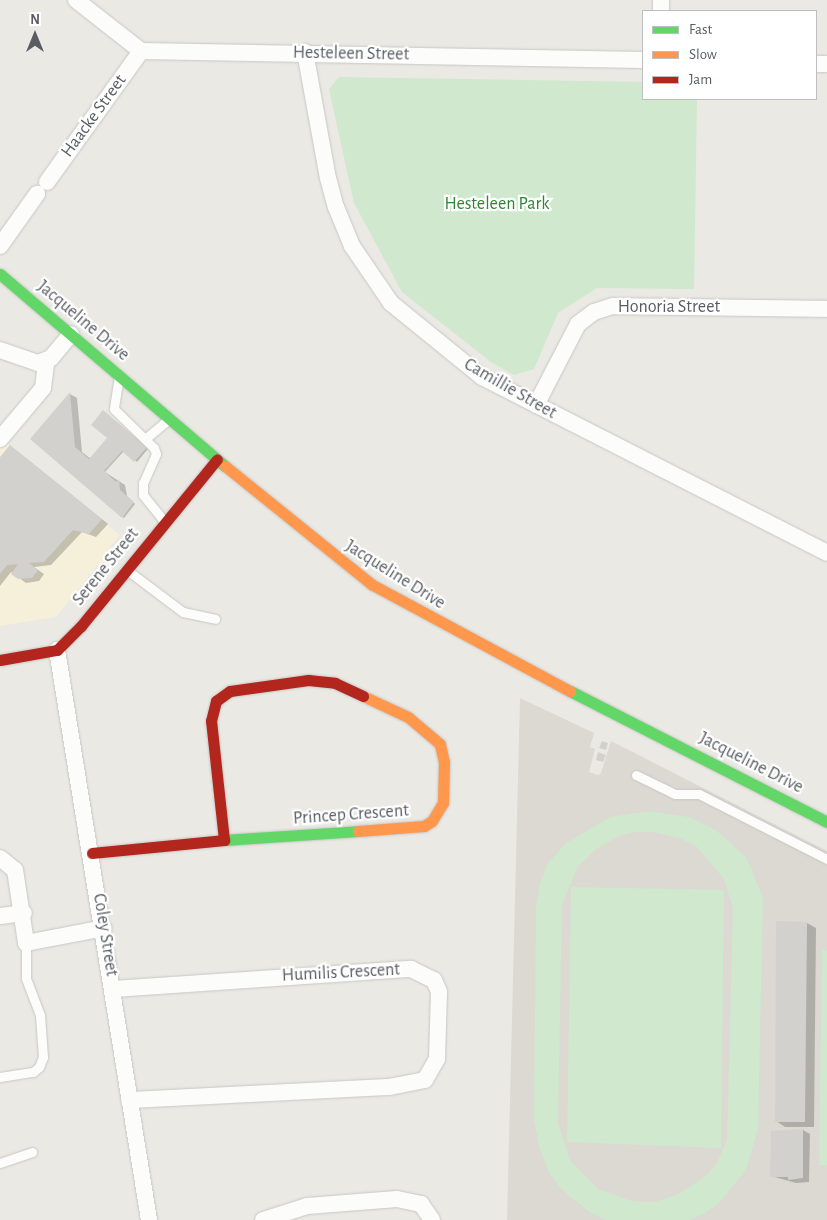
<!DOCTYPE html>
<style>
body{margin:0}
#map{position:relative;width:827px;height:1220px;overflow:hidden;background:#eae9e3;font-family:"Alegreya Sans",sans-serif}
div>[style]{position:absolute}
.commercial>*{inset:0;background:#f6f0db}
.education>*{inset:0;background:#dbd9d1}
.green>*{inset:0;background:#d0e8ce}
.shadow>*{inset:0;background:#0003}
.building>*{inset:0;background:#d2d1cd}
.roads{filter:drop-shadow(0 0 1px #c7c7c6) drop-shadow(0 0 1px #c7c7c6)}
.lane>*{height:9px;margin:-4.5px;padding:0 4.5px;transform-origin:4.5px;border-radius:4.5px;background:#fcfcfb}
.street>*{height:16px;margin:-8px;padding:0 8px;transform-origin:8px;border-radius:8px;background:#fcfcfb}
.fast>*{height:11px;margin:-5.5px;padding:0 5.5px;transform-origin:5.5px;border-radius:5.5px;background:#63d668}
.slow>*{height:11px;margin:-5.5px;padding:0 5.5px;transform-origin:5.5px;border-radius:5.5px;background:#ff974d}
.jam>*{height:11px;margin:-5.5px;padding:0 5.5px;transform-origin:5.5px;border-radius:5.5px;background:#b3261e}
span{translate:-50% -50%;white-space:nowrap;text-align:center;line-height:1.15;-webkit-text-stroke:4.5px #fff;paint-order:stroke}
.street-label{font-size:18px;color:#595d63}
.park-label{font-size:18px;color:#2f8435}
.legend{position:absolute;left:642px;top:10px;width:175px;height:90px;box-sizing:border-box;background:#fff;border:1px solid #bdbec1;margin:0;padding:6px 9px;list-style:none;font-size:15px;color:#595d63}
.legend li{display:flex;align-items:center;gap:10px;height:25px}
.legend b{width:25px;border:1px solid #bdbec1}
.north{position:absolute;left:10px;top:10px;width:50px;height:50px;-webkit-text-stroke:4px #fff;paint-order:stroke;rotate:0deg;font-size:14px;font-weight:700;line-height:20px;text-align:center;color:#595d63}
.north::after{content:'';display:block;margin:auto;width:18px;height:22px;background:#595d63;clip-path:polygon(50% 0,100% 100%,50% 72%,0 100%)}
</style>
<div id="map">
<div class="commercial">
<div style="clip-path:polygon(5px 442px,120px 535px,107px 550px,111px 553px,100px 567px,97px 565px,56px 617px,0 626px,0 448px)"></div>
</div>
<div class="education">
<div style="clip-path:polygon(520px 698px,594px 733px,590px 747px,595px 749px,589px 772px,598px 775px,601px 773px,611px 741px,827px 851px,827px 1220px,507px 1220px)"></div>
</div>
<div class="green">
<div style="clip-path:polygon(339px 77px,643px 82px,643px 99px,697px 99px,694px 289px,597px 288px,558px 313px,534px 369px,514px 375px,491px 362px,402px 292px,354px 203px,329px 89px)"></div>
<div style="clip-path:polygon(evenodd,650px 811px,689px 817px,717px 831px,746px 857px,763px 897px,758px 1128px,746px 1170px,719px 1203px,705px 1213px,689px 1220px,605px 1220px,588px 1211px,561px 1189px,550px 1174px,539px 1147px,534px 1119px,536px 906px,540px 882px,548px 863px,566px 843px,610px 817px,650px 811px,635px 832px,653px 832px,680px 838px,697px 847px,724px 879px,733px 908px,727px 1140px,717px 1163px,706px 1176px,677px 1195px,654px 1202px,632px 1201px,598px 1189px,570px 1160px,558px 1123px,562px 904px,578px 866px,596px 849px,621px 835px,635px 832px)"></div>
<div style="clip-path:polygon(571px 887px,724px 890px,721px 1148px,567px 1142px)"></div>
<div style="clip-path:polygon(822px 950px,827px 951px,827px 1165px,819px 1165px)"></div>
</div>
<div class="shadow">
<div style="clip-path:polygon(70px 394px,77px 398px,82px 452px,91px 459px,109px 438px,105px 413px,148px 449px,137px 462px,124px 451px,105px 472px,125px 485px,127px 496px,135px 504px,124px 518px,32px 439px)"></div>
<div style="clip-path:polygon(17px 451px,108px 524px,96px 537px,82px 532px,51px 565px,34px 567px,44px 574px,39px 581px,26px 583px,11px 572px,0 586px,0 459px)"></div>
<div style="clip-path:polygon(807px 923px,816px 928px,814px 1127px,785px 1127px,776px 1121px)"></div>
<div style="clip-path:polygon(803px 1130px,810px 1134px,809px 1182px,796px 1183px,771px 1176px)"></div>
</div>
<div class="building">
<div style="clip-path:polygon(70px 392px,75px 447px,89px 459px,107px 438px,91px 425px,103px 410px,147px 447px,134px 462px,122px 451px,104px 471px,116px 482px,119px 479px,120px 490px,134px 502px,122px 518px,30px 439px)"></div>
<div style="clip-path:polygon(10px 445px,102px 519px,89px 534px,73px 530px,44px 562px,29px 563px,38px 570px,32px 578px,18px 579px,11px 574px,18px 564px,7px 565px,0 574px,0 457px)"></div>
<div style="clip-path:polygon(602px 741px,608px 743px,606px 750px,599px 748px)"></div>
<div style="clip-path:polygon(598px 752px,606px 755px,603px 762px,596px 760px)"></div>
<div style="clip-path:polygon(776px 921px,807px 922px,805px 1122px,775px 1122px)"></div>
<div style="clip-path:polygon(803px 1129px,803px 1178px,788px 1180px,788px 1177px,770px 1177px,771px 1131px)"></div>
</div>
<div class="roads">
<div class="lane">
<div style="left:119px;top:376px;width:33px;rotate:99deg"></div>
<div style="left:114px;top:409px;width:56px;rotate:44.3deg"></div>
<div style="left:154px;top:448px;width:6px;rotate:72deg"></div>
<div style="left:156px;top:454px;width:32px;rotate:114deg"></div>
<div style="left:143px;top:483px;width:12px;rotate:90deg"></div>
<div style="left:143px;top:495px;width:35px;rotate:51deg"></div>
<div style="left:145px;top:439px;width:30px;rotate:-40deg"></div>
<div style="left:127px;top:570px;width:70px;rotate:36.9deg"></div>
<div style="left:183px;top:612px;width:33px;rotate:12deg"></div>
<div style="left:636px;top:775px;width:43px;rotate:26deg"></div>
<div style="left:675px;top:794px;width:24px"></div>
<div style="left:699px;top:794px;width:144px;rotate:26.9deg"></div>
<div style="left:0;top:1077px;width:33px;rotate:-9deg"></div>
<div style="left:33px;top:1072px;width:8px;rotate:-40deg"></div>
<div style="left:39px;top:1067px;width:11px;rotate:-68deg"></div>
<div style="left:43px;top:1057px;width:42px;rotate:-94.1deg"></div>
<div style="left:40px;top:1015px;width:40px;rotate:-111deg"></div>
<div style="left:26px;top:978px;width:35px;rotate:-90deg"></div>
<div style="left:0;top:1163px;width:34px;rotate:-19deg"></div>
</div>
<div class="street">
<div style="left:76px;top:0;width:83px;rotate:38.1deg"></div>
<div style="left:141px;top:51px;width:502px;rotate:1.03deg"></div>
<div style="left:661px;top:11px;width:11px;rotate:-90deg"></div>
<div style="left:305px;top:52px;width:128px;rotate:79.7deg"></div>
<div style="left:328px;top:178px;width:30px;rotate:75deg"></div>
<div style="left:336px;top:207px;width:42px;rotate:67.7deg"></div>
<div style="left:352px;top:246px;width:69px;rotate:55.6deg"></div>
<div style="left:391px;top:303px;width:117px;rotate:39.1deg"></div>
<div style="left:482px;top:377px;width:387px;rotate:27deg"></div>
<div style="left:816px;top:64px;width:11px"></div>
<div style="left:47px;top:182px;width:161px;rotate:-54.3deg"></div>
<div style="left:0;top:246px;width:64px;rotate:-54.6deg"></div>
<div style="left:0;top:350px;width:40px;rotate:18.9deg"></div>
<div style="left:38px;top:363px;width:14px;rotate:-21deg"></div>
<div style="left:51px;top:358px;width:31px;rotate:-50deg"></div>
<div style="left:536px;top:405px;width:91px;rotate:-62.6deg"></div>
<div style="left:578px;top:324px;width:20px;rotate:-37deg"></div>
<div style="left:594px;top:312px;width:20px;rotate:-18deg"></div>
<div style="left:613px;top:306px;width:214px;rotate:0.8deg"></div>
<div style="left:0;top:439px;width:67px;rotate:-49.9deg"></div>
<div style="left:43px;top:388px;width:26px;rotate:-83deg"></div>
<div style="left:57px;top:650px;width:577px;rotate:80.83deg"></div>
<div style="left:0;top:858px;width:19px;rotate:39deg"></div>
<div style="left:15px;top:870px;width:74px;rotate:81.4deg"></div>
<div style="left:26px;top:943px;width:79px;rotate:-10.9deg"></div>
<div style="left:0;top:916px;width:24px;rotate:-7deg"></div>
<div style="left:114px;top:989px;width:298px;rotate:-3.9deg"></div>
<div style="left:411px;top:969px;width:25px;rotate:26deg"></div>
<div style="left:434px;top:980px;width:13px;rotate:67deg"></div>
<div style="left:439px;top:992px;width:67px;rotate:91.7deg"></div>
<div style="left:437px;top:1059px;width:24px;rotate:120deg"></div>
<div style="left:425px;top:1080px;width:37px;rotate:169deg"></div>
<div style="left:389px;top:1087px;width:260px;rotate:177.1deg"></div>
<div style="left:263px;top:1220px;width:46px;rotate:-17.7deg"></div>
<div style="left:307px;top:1206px;width:90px;rotate:-4.4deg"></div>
<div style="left:397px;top:1199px;width:25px;rotate:12deg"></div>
<div style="left:421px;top:1204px;width:19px;rotate:55deg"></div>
</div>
<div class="fast">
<div style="left:0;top:274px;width:296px;rotate:40.5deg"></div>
<div style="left:570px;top:691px;width:288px;rotate:27deg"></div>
<div style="left:224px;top:840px;width:134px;rotate:-3.8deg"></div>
</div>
<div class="slow">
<div style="left:225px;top:466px;width:188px;rotate:38.9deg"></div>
<div style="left:371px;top:584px;width:226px;rotate:28.3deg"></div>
<div style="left:358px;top:831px;width:66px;rotate:-4.3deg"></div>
<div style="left:424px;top:826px;width:9px;rotate:-32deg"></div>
<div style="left:432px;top:821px;width:21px;rotate:-59deg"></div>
<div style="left:443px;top:803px;width:41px;rotate:-88.6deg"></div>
<div style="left:444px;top:762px;width:18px;rotate:-103deg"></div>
<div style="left:440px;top:744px;width:42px;rotate:-139.8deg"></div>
<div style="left:408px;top:717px;width:50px;rotate:-155deg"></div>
</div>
<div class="jam">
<div style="left:0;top:660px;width:58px;rotate:-10deg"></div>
<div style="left:57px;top:650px;width:34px;rotate:-45deg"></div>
<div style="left:81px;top:626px;width:215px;rotate:-50.8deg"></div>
<div style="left:92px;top:853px;width:133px;rotate:-5.6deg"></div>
<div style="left:224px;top:840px;width:120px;rotate:-96.2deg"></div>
<div style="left:211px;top:721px;width:21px;rotate:-76deg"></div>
<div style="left:216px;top:701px;width:17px;rotate:-36deg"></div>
<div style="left:230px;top:691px;width:79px;rotate:-8deg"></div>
<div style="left:308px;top:680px;width:27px;rotate:6deg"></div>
<div style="left:335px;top:683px;width:31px;rotate:25deg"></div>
</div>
</div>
<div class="street-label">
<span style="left:351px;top:54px;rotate:1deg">Hesteleen Street</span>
<span style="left:94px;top:116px;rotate:-54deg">Haacke Street</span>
<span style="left:669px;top:307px">Honoria Street</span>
<span style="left:83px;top:321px;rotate:40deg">Jacqueline Drive</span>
<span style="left:510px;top:389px;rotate:30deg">Camillie Street</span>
<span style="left:106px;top:567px;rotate:-51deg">Serene Street</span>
<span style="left:395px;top:575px;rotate:32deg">Jacqueline Drive</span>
<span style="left:751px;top:763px;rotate:27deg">Jacqueline Drive</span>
<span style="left:351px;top:815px;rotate:-4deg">Princep Crescent</span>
<span style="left:105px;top:935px;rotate:81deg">Coley Street</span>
<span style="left:341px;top:973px;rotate:-3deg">Humilis Crescent</span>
</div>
<div class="park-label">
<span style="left:497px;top:204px">Hesteleen Park</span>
</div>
<ul class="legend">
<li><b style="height:6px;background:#63d668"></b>Fast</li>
<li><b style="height:6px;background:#ff974d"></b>Slow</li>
<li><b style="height:6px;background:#b3261e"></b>Jam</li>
</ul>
<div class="north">N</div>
</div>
